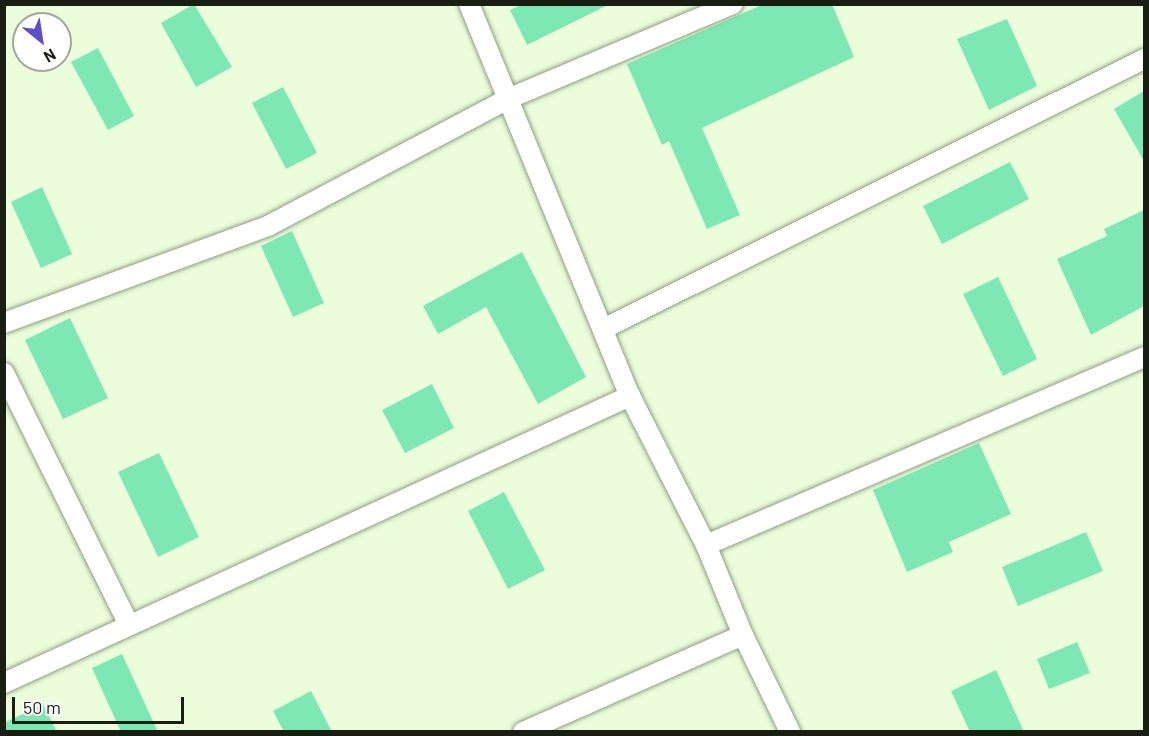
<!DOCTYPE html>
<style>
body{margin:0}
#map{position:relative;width:1149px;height:736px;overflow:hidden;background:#ebfddb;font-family:Barlow,sans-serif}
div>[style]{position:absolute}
.building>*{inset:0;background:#7ee8b5}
.roads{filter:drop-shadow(0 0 2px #8e9f80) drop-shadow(0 0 2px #8e9f80)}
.street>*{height:20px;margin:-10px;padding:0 10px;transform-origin:10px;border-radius:10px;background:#fff}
span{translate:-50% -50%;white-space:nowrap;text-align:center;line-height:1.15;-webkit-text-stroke:4.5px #fff;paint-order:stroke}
.frame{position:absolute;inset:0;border:6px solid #181e12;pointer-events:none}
.north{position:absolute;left:12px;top:12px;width:60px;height:60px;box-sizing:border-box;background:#fff;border:2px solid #a3a5a0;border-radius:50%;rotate:150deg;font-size:16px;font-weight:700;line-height:24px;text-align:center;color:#181e12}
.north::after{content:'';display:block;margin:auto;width:21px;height:27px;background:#6050c8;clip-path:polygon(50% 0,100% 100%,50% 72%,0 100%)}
.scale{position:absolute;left:12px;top:697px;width:172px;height:27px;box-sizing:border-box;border:3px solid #181e12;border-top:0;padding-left:8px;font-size:18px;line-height:21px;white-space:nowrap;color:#181e12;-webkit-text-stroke:4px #fff;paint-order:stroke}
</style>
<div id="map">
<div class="building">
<div style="clip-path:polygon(194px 4px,232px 67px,196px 87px,161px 23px)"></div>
<div style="clip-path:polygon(523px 4px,610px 4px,527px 45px,510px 10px)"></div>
<div style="clip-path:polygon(764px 4px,832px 4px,854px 57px,702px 128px,740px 215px,707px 229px,669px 141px,662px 145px,627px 64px)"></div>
<div style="clip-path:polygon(1007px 19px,1037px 86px,989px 110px,957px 39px)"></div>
<div style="clip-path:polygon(98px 48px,134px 116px,108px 130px,71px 62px)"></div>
<div style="clip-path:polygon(283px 87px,317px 153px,286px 169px,252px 103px)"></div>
<div style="clip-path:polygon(1144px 91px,1144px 161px,1114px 109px)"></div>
<div style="clip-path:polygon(1010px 162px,1029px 199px,942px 244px,923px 206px)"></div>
<div style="clip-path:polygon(42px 187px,72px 254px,41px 268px,11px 202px)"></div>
<div style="clip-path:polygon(1144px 210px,1144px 306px,1091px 335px,1057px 259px,1107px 236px,1104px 229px)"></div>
<div style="clip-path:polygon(292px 231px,324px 303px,293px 317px,261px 246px)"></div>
<div style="clip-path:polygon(522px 252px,586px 377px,538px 404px,486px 307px,438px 334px,423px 306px)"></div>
<div style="clip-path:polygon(998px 277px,1037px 359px,1003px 376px,963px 294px)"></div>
<div style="clip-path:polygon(70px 318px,108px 398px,63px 419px,25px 340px)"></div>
<div style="clip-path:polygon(432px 384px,454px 428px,405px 453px,382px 410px)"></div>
<div style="clip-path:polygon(979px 443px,1011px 514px,949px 542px,953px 552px,907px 572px,873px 490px)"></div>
<div style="clip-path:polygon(159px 453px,199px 537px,158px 557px,118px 472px)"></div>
<div style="clip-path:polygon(504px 492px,545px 570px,508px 589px,468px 511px)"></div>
<div style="clip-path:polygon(1086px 532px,1103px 571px,1018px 606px,1002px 567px)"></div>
<div style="clip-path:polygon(1077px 642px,1090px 673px,1049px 689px,1037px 659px)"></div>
<div style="clip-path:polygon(122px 654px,158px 732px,121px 732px,92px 668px)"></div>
<div style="clip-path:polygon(996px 670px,1024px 732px,970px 732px,951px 691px)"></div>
<div style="clip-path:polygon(311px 691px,332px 732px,284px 732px,273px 711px)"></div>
<div style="clip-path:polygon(43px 704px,57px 732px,4px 732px,4px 723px)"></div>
</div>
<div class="roads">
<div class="street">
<div style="left:469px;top:4px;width:424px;rotate:67.7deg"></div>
<div style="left:630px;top:396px;width:167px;rotate:63deg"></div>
<div style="left:706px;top:545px;width:97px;rotate:67.7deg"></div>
<div style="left:743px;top:635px;width:108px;rotate:64.1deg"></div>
<div style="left:4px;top:323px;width:281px;rotate:-20.2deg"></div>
<div style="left:268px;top:226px;width:274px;rotate:-27.9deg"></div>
<div style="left:510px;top:98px;width:242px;rotate:-22.9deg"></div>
<div style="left:603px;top:329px;width:605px;rotate:-26.52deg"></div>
<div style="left:4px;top:373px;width:281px;rotate:63.6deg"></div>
<div style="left:706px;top:545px;width:477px;rotate:-23.2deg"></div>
<div style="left:4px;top:683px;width:689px;rotate:-24.63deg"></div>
<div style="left:523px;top:732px;width:240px;rotate:-23.8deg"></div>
</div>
</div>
<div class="frame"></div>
<div class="north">N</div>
<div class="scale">50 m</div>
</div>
